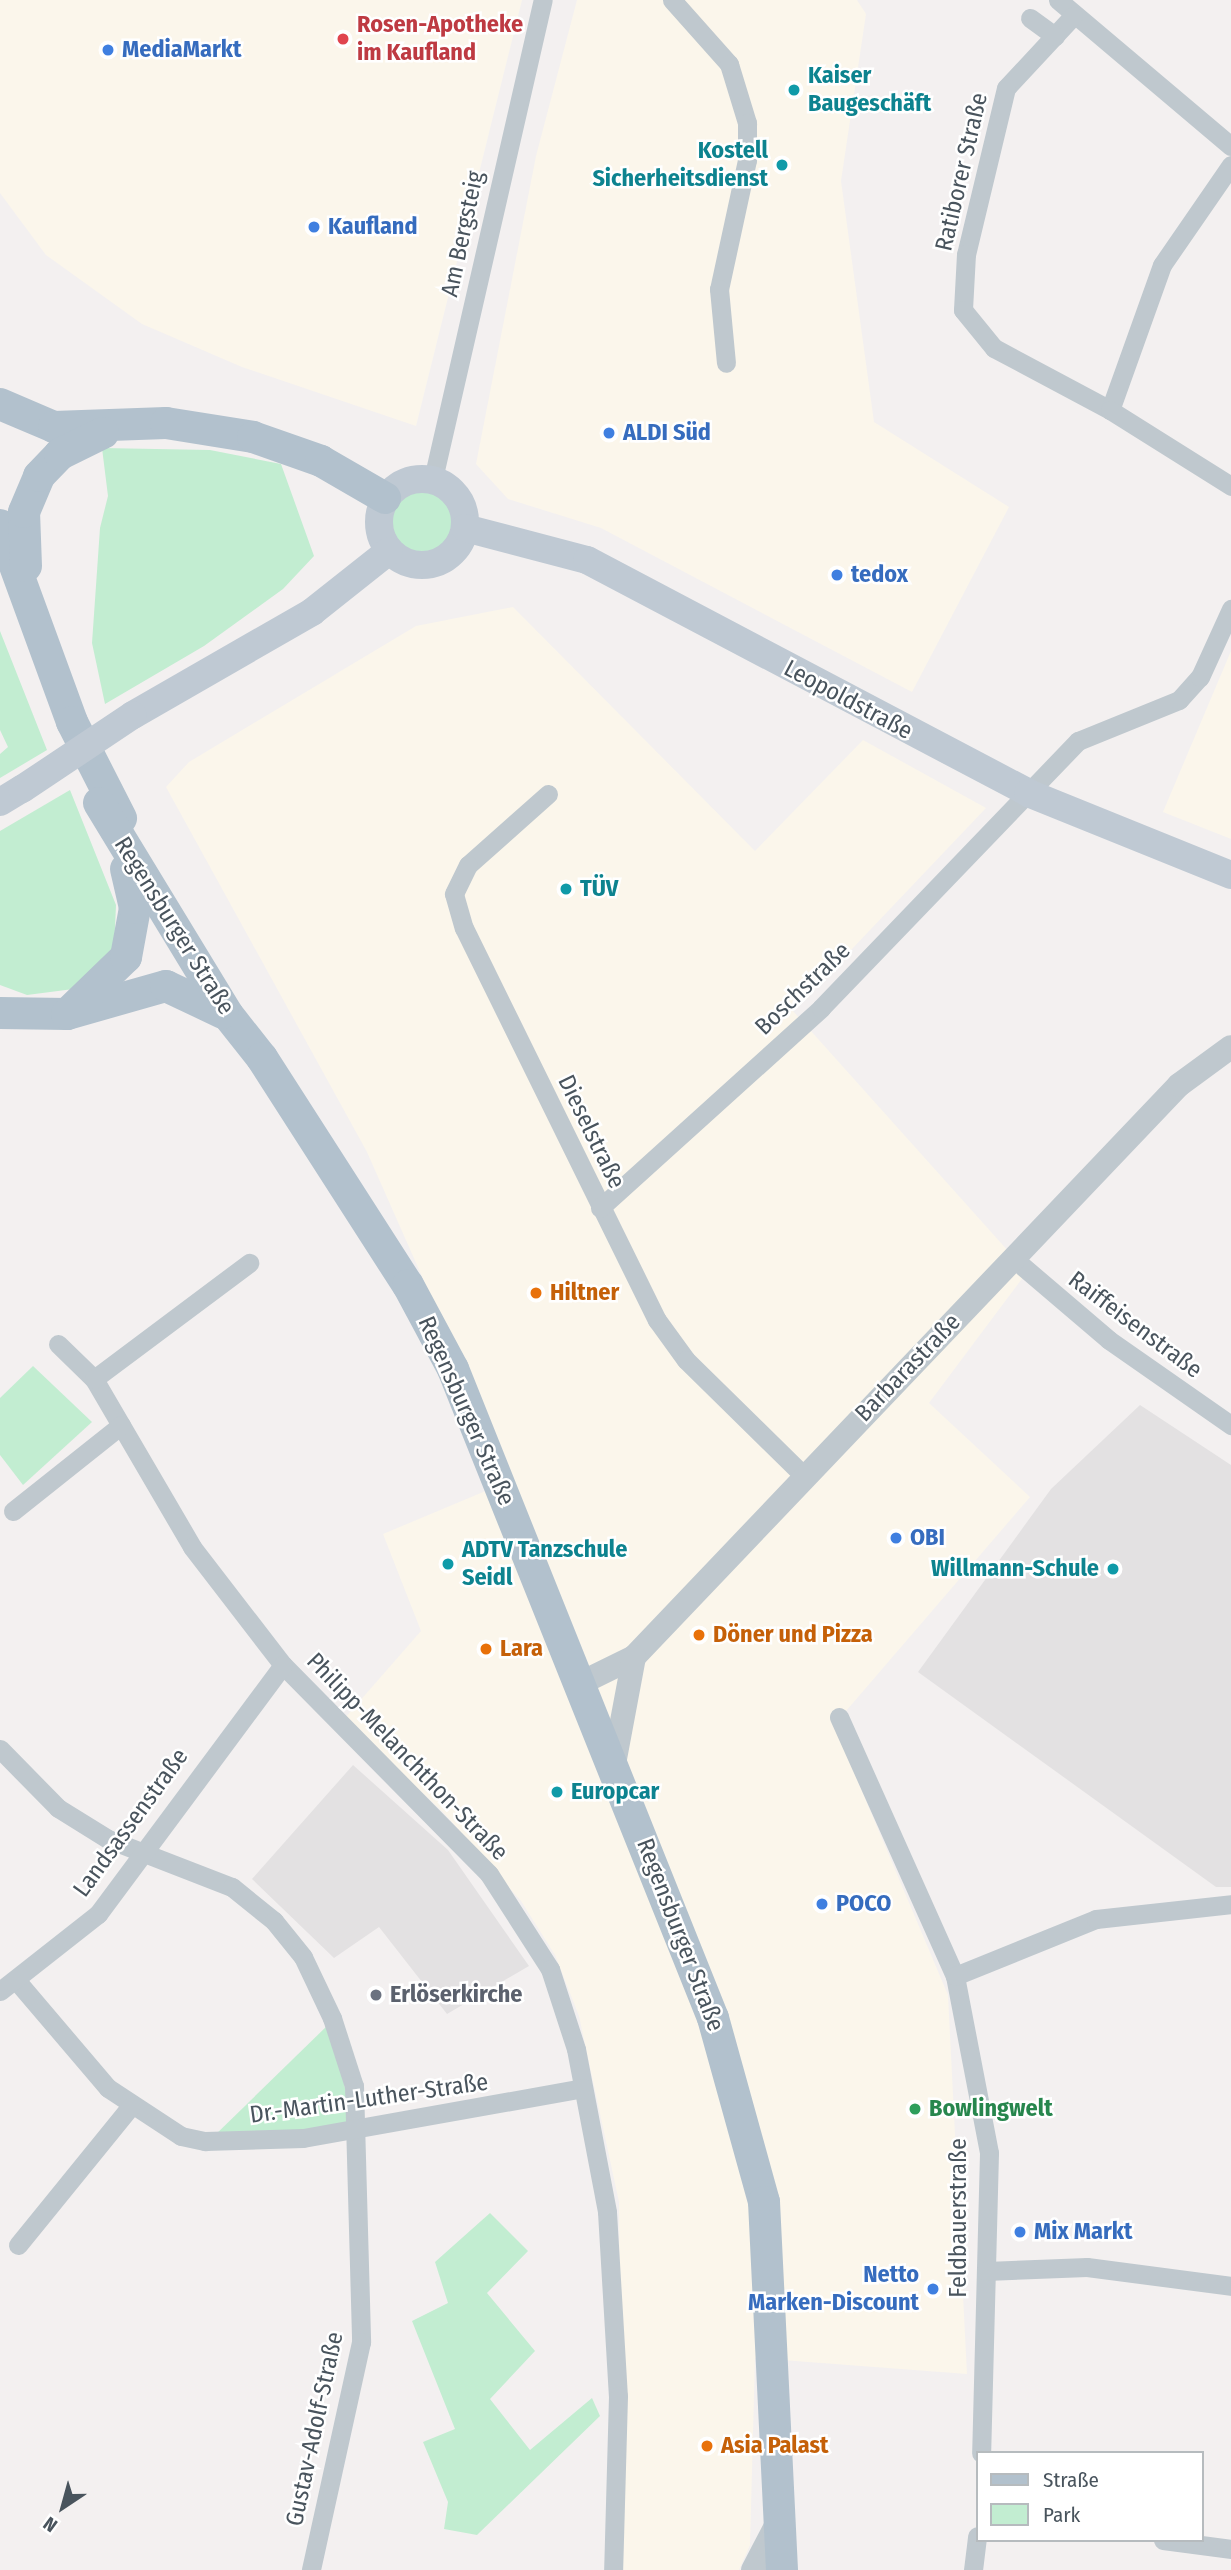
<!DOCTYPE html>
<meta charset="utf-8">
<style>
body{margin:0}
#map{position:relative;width:1231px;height:2570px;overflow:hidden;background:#f3f0f0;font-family:"Fira Sans Condensed",sans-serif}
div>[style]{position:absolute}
.commercial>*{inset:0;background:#fbf6eb}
.education>*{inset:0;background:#e3e1e2}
.green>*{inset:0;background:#c2edd1}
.round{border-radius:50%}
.minor>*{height:19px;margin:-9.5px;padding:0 9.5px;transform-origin:9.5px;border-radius:9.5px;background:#bfc8ce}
.tertiary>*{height:24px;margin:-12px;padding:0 12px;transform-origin:12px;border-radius:12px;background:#bfc8ce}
.secondary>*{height:28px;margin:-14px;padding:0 14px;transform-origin:14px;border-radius:14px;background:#bfc9d3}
.secondary>.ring{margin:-14px;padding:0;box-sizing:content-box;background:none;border:28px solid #bfc9d3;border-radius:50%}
.primary>*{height:32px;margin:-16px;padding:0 16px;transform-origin:16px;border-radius:16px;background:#b2c1cd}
.secondary-bridge>*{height:28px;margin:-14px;padding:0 14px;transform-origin:14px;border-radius:14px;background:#bfc9d3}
.dots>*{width:19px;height:19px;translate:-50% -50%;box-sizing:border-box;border:4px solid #fff;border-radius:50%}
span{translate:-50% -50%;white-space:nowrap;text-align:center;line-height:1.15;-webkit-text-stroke:5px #fff;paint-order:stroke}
.health-label{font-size:24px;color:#be3a42;font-weight:700}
.left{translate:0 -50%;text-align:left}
.shop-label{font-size:24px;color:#366cbe;font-weight:700}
.right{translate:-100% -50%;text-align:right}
.culture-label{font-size:24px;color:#0d838f;font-weight:700}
.street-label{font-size:24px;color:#49545d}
.food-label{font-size:24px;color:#c56008;font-weight:700}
.worship-label{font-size:24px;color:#5b616d;font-weight:700}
.leisure-label{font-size:24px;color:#27864d;font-weight:700}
.legend{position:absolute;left:976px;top:2451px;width:228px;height:91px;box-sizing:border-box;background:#fff;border:2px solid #b6bbbe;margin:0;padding:9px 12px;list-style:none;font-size:21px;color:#49545d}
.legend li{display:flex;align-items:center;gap:14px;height:35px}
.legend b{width:35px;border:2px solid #b6bbbe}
.north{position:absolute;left:28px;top:2472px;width:70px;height:70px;-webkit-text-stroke:5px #fff;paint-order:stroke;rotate:216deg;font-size:19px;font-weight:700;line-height:28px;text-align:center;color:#49545d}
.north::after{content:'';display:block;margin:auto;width:24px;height:32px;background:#49545d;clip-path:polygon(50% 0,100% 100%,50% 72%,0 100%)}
</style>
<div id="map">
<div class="commercial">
<div style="clip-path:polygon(0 0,522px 0,416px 426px,242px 367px,142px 324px,46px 255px,0 193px)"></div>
<div style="clip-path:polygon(577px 0,857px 0,866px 14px,841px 181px,874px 422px,1009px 507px,912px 692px,601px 528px,508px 499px,476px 464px,536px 156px)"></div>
<div style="clip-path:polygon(513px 607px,755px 851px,863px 740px,986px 808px,793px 1011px,1027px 1272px,929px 1403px,1030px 1497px,834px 1725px,948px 1995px,967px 2374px,755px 2358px,750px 2545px,739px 2570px,621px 2570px,619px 2202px,579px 2016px,555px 1955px,521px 1901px,444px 1813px,344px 1719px,421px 1631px,383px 1534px,512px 1480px,367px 1152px,166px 787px,189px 762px,416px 626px)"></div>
<div style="clip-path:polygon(1231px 651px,1231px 839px,1163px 812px)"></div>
</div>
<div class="education">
<div style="clip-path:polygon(1140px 1405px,1231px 1465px,1231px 1887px,1216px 1887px,918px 1672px,1051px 1489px)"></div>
<div style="clip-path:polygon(353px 1765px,448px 1850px,529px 1966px,447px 2014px,379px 1927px,334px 1958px,252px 1879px)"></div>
</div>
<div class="green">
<div style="clip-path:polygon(102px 448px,210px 450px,281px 464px,314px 556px,283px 589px,204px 646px,105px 704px,92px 643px,100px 528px,108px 496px)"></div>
<div class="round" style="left:387px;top:489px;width:66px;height:66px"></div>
<div style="clip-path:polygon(0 631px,47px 750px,0 778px,0 754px,8px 747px,0 730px)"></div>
<div style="clip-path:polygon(70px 790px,116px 905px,114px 951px,81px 988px,27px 995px,0 985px,0 831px)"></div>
<div style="clip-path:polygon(33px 1366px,92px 1422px,23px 1485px,0 1455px,0 1398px)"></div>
<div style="clip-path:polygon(330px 2023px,354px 2127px,211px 2139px)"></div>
<div style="clip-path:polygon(490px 2213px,528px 2251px,487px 2293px,535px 2351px,490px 2399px,530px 2450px,592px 2398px,600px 2416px,477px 2535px,444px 2529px,448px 2502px,423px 2442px,455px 2429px,412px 2321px,448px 2303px,435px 2262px)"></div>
</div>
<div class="minor">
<div style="left:672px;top:0;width:86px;rotate:48.3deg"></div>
<div style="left:729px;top:64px;width:62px;rotate:73deg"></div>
<div style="left:747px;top:123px;width:37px;rotate:90deg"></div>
<div style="left:747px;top:160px;width:132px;rotate:102.2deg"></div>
<div style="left:719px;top:289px;width:74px;rotate:84.6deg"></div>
<div style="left:1058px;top:0;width:226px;rotate:40.2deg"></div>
<div style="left:1073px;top:16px;width:98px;rotate:132.9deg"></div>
<div style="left:1006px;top:88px;width:171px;rotate:103.5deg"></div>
<div style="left:966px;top:254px;width:56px;rotate:93.1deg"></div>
<div style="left:963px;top:310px;width:49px;rotate:50.8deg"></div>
<div style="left:994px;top:348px;width:132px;rotate:28.1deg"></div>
<div style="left:1030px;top:18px;width:31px;rotate:36deg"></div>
<div style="left:1231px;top:165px;width:121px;rotate:124.6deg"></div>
<div style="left:1162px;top:265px;width:154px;rotate:109.7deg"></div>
<div style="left:1110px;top:410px;width:143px;rotate:32.1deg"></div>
<div style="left:433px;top:479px;width:491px;rotate:-77.1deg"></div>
<div style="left:548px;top:794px;width:107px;rotate:138.4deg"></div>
<div style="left:468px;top:865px;width:32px;rotate:116deg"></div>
<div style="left:454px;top:894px;width:35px;rotate:74deg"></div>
<div style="left:464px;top:928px;width:437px;rotate:63.8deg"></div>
<div style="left:657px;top:1320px;width:49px;rotate:54.1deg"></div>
<div style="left:686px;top:1360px;width:167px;rotate:44.5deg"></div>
<div style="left:600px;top:1208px;width:298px;rotate:-42.1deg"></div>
<div style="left:821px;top:1008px;width:371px;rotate:-46.1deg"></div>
<div style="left:1078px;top:741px;width:109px;rotate:-22.1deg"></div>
<div style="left:1179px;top:700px;width:31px;rotate:-48deg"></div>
<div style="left:1200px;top:677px;width:75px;rotate:-65.5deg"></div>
<div style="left:1013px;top:1258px;width:126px;rotate:40.5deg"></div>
<div style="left:1109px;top:1340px;width:149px;rotate:34.9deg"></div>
<div style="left:58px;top:1344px;width:50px;rotate:44.2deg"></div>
<div style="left:94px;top:1379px;width:194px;rotate:59.7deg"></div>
<div style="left:192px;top:1547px;width:149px;rotate:52.4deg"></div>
<div style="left:283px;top:1665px;width:293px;rotate:45.4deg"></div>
<div style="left:489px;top:1874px;width:113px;rotate:57.3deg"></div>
<div style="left:550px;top:1969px;width:84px;rotate:72deg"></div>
<div style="left:576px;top:2049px;width:166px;rotate:79.2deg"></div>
<div style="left:607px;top:2212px;width:184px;rotate:86.6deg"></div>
<div style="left:618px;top:2396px;width:174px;rotate:91.6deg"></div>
<div style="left:94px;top:1379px;width:194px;rotate:-36.8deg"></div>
<div style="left:13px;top:1511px;width:138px;rotate:-38.5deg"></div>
<div style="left:839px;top:1717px;width:284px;rotate:65.9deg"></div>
<div style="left:955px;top:1976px;width:180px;rotate:79.1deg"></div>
<div style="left:989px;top:2153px;width:300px;rotate:91.5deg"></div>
<div style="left:0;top:1749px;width:83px;rotate:45.5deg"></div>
<div style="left:58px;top:1808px;width:59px;rotate:31.8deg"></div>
<div style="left:108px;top:1839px;width:133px;rotate:21.2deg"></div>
<div style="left:232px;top:1887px;width:54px;rotate:39deg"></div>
<div style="left:274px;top:1921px;width:46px;rotate:51.1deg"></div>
<div style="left:303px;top:1957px;width:68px;rotate:64.6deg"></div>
<div style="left:332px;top:2018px;width:71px;rotate:72.1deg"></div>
<div style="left:354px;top:2086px;width:256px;rotate:88.4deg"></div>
<div style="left:361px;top:2342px;width:233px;rotate:102.4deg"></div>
<div style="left:955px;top:1976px;width:152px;rotate:-22deg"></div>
<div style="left:1096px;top:1919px;width:136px;rotate:-6.3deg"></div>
<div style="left:16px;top:1980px;width:142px;rotate:49.6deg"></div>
<div style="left:108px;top:2088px;width:87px;rotate:33.3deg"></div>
<div style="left:181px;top:2136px;width:25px;rotate:12deg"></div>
<div style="left:205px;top:2141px;width:98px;rotate:-1.8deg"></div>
<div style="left:303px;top:2138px;width:284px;rotate:-10.1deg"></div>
<div style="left:0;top:1991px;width:125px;rotate:-38.2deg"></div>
<div style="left:98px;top:1914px;width:310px;rotate:-53.4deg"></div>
<div style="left:18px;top:2245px;width:178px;rotate:-50.9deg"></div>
<div style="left:986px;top:2271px;width:101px;rotate:-2.3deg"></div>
<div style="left:1087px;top:2267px;width:145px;rotate:7.5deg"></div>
<div style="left:1163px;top:2540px;width:69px;rotate:7.5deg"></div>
<div style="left:973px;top:2570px;width:34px;rotate:-83deg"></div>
</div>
<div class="tertiary">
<div style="left:581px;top:1683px;width:59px;rotate:-26.1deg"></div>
<div style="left:634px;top:1657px;width:790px;rotate:-46.38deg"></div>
<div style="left:1179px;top:1085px;width:64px;rotate:-36.2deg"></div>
<div style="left:614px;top:1764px;width:109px;rotate:-79.4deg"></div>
<div style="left:753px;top:2570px;width:54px;rotate:-62.5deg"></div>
</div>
<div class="secondary">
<div class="ring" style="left:379px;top:479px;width:58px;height:58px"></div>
<div style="left:465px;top:528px;width:126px;rotate:14.7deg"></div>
<div style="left:587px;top:560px;width:499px;rotate:27.8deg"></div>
<div style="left:1028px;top:793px;width:219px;rotate:22deg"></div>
<div style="left:133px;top:715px;width:207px;rotate:-29.9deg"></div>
<div style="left:312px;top:612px;width:98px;rotate:-38.4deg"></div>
<div style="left:0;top:802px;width:26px;rotate:-31deg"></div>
</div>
<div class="primary">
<div style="left:0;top:404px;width:59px;rotate:23.1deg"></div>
<div style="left:54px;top:427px;width:112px;rotate:-2deg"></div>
<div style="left:166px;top:423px;width:88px;rotate:9.1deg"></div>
<div style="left:253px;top:437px;width:72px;rotate:19.4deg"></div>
<div style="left:321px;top:461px;width:74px;rotate:30deg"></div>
<div style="left:0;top:525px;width:210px;rotate:69.9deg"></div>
<div style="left:72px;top:722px;width:108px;rotate:63deg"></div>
<div style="left:26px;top:566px;width:54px;rotate:-92.1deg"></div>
<div style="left:24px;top:512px;width:39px;rotate:-67deg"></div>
<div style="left:39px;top:476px;width:30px;rotate:-46deg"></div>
<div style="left:60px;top:454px;width:48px;rotate:-26deg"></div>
<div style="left:99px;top:803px;width:248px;rotate:58.7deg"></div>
<div style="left:228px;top:1015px;width:55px;rotate:51.7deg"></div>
<div style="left:262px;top:1058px;width:270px;rotate:57.3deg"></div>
<div style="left:408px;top:1285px;width:95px;rotate:61.8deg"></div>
<div style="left:453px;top:1369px;width:699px;rotate:68.17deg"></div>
<div style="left:713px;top:2018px;width:191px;rotate:74.5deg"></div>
<div style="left:764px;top:2202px;width:368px;rotate:87.2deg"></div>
<div style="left:0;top:1013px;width:67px;rotate:0.9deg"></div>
<div style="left:67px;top:1014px;width:103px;rotate:-15.8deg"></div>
<div style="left:166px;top:986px;width:63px;rotate:25.3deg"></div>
<div style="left:67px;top:1014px;width:82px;rotate:-44deg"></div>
<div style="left:126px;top:957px;width:50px;rotate:-79.6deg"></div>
<div style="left:135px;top:908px;width:40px;rotate:-103deg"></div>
</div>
<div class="secondary-bridge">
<div style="left:22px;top:789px;width:133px;rotate:-33.7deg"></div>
</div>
<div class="dots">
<div style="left:343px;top:39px;background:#e0444e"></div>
<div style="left:108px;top:50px;background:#3f7fe0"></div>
<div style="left:794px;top:90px;background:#0f9aa8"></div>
<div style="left:782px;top:165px;background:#0f9aa8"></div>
<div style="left:314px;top:227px;background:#3f7fe0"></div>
<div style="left:609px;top:433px;background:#3f7fe0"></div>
<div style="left:837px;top:575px;background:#3f7fe0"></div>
<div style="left:566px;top:889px;background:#0f9aa8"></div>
<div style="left:536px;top:1293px;background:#e8710a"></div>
<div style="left:896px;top:1538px;background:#3f7fe0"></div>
<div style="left:448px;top:1564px;background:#0f9aa8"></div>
<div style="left:1113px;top:1569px;background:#0f9aa8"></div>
<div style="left:699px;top:1635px;background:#e8710a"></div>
<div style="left:486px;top:1649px;background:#e8710a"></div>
<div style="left:557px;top:1792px;background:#0f9aa8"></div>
<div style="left:822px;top:1904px;background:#3f7fe0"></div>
<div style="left:376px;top:1995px;background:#6b7280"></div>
<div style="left:915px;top:2109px;background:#2e9e5b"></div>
<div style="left:1020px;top:2232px;background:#3f7fe0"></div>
<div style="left:933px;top:2289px;background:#3f7fe0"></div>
<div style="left:707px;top:2446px;background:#e8710a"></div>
</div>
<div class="health-label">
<span class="left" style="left:357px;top:39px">Rosen-Apotheke<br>im Kaufland</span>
</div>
<div class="shop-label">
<span class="left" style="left:122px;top:50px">MediaMarkt</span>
<span class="left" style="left:328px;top:227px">Kaufland</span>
<span class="left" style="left:623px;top:433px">ALDI Süd</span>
<span class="left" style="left:851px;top:575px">tedox</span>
<span class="left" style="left:910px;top:1538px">OBI</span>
<span class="left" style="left:836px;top:1904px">POCO</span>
<span class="left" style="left:1034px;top:2232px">Mix Markt</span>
<span class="right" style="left:919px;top:2289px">Netto<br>Marken-Discount</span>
</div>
<div class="culture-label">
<span class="left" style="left:808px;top:90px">Kaiser<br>Baugeschäft</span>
<span class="right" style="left:768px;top:165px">Kostell<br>Sicherheitsdienst</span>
<span class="left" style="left:580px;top:889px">TÜV</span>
<span class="left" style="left:462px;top:1564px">ADTV Tanzschule<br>Seidl</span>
<span class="right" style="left:1099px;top:1569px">Willmann-Schule</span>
<span class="left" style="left:571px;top:1792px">Europcar</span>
</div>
<div class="street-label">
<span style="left:962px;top:172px;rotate:-77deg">Ratiborer Straße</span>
<span style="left:463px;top:234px;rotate:-78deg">Am Bergsteig</span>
<span style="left:848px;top:700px;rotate:28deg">Leopoldstraße</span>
<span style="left:174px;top:926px;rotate:58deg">Regensburger Straße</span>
<span style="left:803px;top:989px;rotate:-44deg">Boschstraße</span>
<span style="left:591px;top:1132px;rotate:64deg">Dieselstraße</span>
<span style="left:1135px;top:1325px;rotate:37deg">Raiffeisenstraße</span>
<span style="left:908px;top:1368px;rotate:-46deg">Barbarastraße</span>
<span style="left:466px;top:1411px;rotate:66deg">Regensburger Straße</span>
<span style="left:407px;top:1757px;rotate:46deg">Philipp-Melanchthon-Straße</span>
<span style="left:131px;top:1823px;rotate:-54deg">Landsassenstraße</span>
<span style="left:680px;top:1935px;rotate:69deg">Regensburger Straße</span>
<span style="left:369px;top:2099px;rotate:-8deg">Dr.-Martin-Luther-Straße</span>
<span style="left:959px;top:2218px;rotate:-90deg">Feldbauerstraße</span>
<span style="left:315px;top:2429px;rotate:-78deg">Gustav-Adolf-Straße</span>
</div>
<div class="food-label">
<span class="left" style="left:550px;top:1293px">Hiltner</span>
<span class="left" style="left:713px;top:1635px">Döner und Pizza</span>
<span class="left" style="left:500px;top:1649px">Lara</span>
<span class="left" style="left:721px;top:2446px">Asia Palast</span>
</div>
<div class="worship-label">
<span class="left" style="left:390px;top:1995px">Erlöserkirche</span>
</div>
<div class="leisure-label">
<span class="left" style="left:929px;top:2109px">Bowlingwelt</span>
</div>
<ul class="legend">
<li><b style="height:9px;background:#b2c1cd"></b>Straße</li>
<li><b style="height:19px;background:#c2edd1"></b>Park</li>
</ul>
<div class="north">N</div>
</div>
